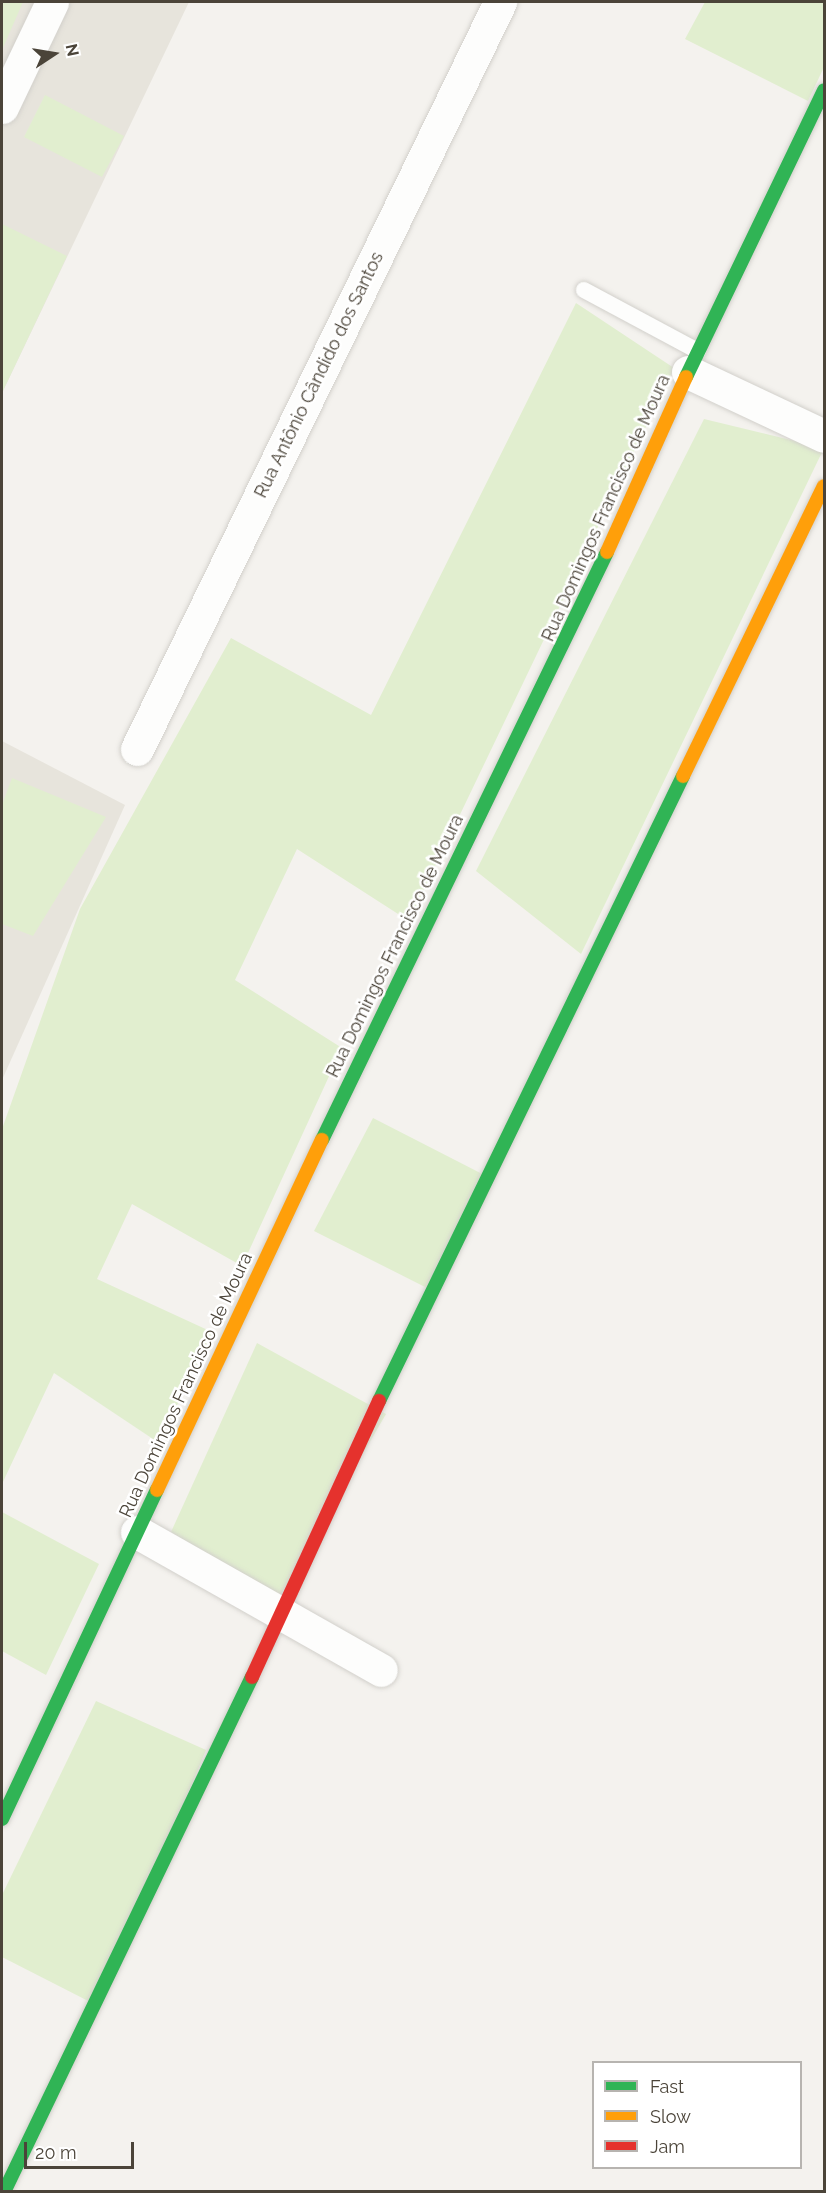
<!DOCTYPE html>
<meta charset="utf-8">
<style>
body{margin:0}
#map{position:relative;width:826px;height:2193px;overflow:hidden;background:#f4f2ee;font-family:Raleway,sans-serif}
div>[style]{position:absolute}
.residential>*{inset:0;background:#e7e4dc}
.green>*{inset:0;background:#e1eecf}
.roads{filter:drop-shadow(0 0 2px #d2d0cb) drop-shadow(0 0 2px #d2d0cb)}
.lane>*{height:16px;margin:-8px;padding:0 8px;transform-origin:8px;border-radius:8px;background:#fdfdfc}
.street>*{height:33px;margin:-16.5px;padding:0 16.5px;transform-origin:16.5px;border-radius:16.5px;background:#fdfdfc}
.fast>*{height:14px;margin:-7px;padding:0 7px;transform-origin:7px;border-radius:7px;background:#30b455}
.slow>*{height:14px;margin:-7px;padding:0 7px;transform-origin:7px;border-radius:7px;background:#ff9f0a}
.jam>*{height:14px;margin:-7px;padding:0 7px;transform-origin:7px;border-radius:7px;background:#e5322d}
span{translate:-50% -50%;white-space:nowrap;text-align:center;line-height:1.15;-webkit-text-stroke:5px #fff;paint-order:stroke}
.street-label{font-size:18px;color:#4b4439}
.frame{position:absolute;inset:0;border:3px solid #4b4439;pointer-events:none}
.legend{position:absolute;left:592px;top:2061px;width:210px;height:108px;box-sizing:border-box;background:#fff;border:2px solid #b7b4b0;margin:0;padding:8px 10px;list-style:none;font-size:18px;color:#4b4439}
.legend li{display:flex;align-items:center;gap:12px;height:30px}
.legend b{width:30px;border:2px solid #b7b4b0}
.north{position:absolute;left:24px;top:24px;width:60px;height:60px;-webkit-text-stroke:4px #fff;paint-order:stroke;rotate:78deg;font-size:16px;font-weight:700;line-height:24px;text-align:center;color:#4b4439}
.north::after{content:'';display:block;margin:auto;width:21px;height:27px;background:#4b4439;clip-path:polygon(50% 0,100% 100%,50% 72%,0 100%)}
.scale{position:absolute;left:24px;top:2142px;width:110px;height:27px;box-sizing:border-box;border:3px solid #4b4439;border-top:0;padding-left:8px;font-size:18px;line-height:21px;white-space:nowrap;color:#4b4439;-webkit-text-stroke:4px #fff;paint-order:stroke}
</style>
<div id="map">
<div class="residential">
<div style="clip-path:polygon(2px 2px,189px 2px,2px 393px)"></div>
<div style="clip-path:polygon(2px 741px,125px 805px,2px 1080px)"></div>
</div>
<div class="green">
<div style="clip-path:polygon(2px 2px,23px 2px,2px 50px)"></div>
<div style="clip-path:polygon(705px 2px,824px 2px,824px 67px,808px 101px,685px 39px)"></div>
<div style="clip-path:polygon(45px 95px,124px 136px,102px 177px,24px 137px)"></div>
<div style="clip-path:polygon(2px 224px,67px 256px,2px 393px)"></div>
<div style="clip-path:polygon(576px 303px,674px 368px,409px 921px,297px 849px,235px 980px,342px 1048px,242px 1266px,132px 1204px,97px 1279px,212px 1332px,159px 1443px,54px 1373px,2px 1484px,2px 1129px,80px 909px,231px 638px,371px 715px)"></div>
<div style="clip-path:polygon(704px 419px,824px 448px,581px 954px,476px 871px)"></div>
<div style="clip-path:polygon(12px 778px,106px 817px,33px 936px,2px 924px,2px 805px)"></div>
<div style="clip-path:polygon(373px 1118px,494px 1180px,437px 1293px,314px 1231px)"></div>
<div style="clip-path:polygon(257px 1343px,386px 1414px,279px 1598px,171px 1532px)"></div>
<div style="clip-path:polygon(2px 1512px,99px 1564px,46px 1675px,2px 1651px)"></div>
<div style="clip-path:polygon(96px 1701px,206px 1750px,100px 2007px,2px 1957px,2px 1895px)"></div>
</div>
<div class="roads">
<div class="lane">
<div style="left:584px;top:290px;width:129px;rotate:28.2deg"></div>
</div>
<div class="street">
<div style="left:2px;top:107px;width:116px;rotate:-64.5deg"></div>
<div style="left:688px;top:372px;width:150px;rotate:25.2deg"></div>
<div style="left:137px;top:749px;width:831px;rotate:-64.08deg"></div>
<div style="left:137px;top:1532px;width:280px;rotate:29.5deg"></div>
</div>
<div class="fast">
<div style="left:686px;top:377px;width:318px;rotate:-64.3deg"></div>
<div style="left:322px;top:1140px;width:653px;rotate:-64.14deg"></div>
<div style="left:379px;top:1401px;width:695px;rotate:-64.06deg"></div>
<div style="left:2px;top:1819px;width:364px;rotate:-64.8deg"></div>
<div style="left:4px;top:2192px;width:572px;rotate:-64.29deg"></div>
</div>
<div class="slow">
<div style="left:607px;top:552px;width:192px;rotate:-65.7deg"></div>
<div style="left:683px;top:776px;width:322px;rotate:-64.1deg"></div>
<div style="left:157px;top:1490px;width:387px;rotate:-64.8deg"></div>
</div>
<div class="jam">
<div style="left:252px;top:1677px;width:304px;rotate:-65.3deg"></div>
</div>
</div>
<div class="street-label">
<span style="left:319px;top:375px;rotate:-64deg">Rua Antônio Cândido dos Santos</span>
<span style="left:606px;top:508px;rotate:-66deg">Rua Domingos Francisco de Moura</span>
<span style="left:395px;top:946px;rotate:-64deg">Rua Domingos Francisco de Moura</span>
<span style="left:186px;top:1385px;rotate:-65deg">Rua Domingos Francisco de Moura</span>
</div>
<div class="frame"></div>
<ul class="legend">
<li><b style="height:8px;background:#30b455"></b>Fast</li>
<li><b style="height:8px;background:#ff9f0a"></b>Slow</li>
<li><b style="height:8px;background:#e5322d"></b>Jam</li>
</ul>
<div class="north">N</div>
<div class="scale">20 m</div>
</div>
